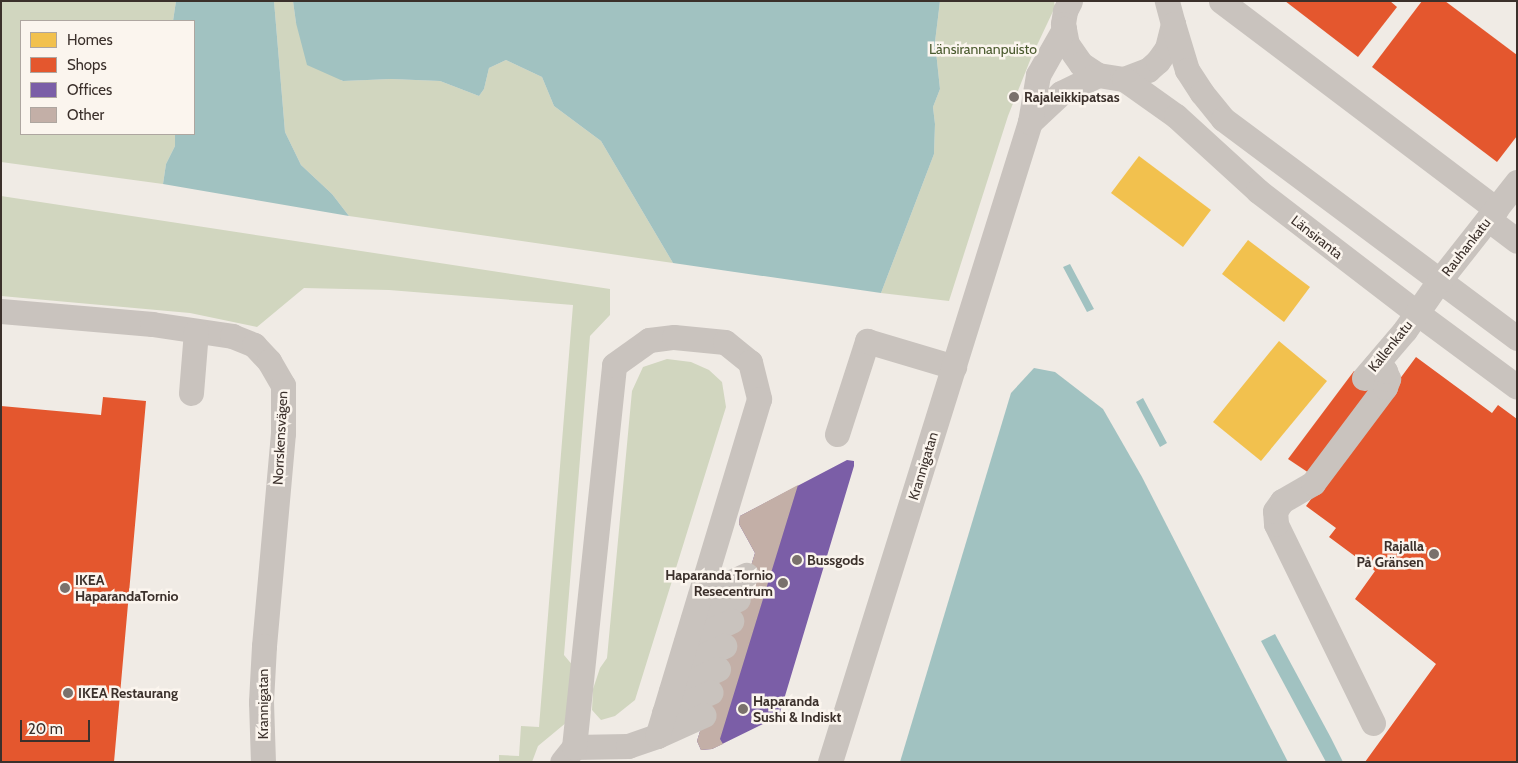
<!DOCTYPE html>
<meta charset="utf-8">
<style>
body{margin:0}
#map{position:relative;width:1518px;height:763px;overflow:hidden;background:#f0ebe5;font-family:Cabin,sans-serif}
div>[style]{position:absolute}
.green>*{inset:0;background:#d1d6bf}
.water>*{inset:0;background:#a1c2c1}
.homes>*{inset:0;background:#f2c14e}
.shops>*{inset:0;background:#e4572e}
.offices>*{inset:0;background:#7b5ea7}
.building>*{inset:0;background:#c3afa7}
.minor>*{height:25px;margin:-12.5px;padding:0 12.5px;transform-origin:12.5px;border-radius:12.5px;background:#c9c3be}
.dots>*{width:14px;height:14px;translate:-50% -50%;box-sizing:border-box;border:2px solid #fbf5ee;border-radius:50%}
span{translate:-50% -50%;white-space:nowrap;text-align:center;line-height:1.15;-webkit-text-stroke:5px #fbf5ee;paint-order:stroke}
.park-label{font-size:14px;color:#4a5a2e}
.poi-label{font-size:14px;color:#3b302b;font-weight:700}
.left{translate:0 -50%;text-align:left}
.right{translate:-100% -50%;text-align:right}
.street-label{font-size:14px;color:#3b302b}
.frame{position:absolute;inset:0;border:2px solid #3b302b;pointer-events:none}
.legend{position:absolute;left:20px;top:20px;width:175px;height:115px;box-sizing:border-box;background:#fbf5ee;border:1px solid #aea6a0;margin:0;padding:6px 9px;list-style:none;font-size:15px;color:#3b302b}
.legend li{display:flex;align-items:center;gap:10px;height:25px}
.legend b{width:25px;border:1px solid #aea6a0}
.scale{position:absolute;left:20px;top:720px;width:70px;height:22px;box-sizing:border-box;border:2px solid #3b302b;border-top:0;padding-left:6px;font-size:15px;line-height:18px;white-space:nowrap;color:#3b302b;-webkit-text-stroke:4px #fbf5ee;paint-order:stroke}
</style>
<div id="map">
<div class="green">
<div style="clip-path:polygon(1px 1px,176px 1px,173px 21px,21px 21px,21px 134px,175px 134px,175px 146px,166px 164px,163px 184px,1px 162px)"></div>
<div style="clip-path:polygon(274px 1px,293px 1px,296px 23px,342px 81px,391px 79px,440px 81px,479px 96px,484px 89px,489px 68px,506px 60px,542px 77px,554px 106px,601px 141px,673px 263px,349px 216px,332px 194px,301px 165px,285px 132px)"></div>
<div style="clip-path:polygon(940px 1px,1054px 1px,1055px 7px,1031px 58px,1008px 116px,949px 301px,881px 293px,934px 154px,935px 124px,933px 107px,940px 89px,935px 42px)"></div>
<div style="clip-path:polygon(1px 196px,610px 289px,610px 315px,590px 336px,564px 655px,574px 667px,567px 722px,538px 746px,532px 762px,499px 762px,499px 755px,519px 756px,521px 726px,539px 727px,573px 305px,389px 290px,304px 288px,257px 327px,190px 313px,1px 296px)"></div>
<div style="clip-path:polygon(667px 359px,691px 362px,709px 370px,722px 382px,726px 407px,635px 700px,615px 716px,601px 720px,592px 710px,593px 689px,600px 668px,607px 658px,632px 391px,643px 367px)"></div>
</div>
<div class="water">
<div style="clip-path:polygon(176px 1px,274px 1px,285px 132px,301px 165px,332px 194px,349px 216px,163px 184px,166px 164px,175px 146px,175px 134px,194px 134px,194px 21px,173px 21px)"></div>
<div style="clip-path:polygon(293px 1px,940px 1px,935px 42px,940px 89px,933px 107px,935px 124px,934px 154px,881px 293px,673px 263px,601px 141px,554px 106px,542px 77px,506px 60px,489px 68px,484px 89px,479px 96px,440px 81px,391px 79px,343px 81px,307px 65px,296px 23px)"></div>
<div style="clip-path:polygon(1070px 264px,1094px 309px,1087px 312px,1063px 267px)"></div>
<div style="clip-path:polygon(1034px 368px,1055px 372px,1103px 409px,1142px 477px,1288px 762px,900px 762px,1011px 393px)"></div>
<div style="clip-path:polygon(1143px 398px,1167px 443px,1160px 447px,1136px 402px)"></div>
<div style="clip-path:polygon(1275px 634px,1331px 738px,1343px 762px,1326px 762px,1261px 641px)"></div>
</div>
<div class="homes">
<div style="clip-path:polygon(1139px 156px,1211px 210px,1183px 247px,1111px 193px)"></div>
<div style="clip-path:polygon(1248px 240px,1310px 287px,1284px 322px,1222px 274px)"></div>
<div style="clip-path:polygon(1279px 341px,1327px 381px,1261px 461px,1213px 422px)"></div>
</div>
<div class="shops">
<div style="clip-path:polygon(1285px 1px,1390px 1px,1397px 7px,1358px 57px)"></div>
<div style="clip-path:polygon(1422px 1px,1445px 1px,1517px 55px,1517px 136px,1497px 162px,1372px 67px)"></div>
<div style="clip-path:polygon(1416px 357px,1492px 413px,1498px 405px,1517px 419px,1517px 762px,1365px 762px,1436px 664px,1355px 599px,1375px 571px,1329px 537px,1336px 528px,1306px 506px)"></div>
<div style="clip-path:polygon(1354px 371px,1373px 385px,1309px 473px,1288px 459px)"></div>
<div style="clip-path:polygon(103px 397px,146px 401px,114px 762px,1px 762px,1px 406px,101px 415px)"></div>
</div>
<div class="offices">
<div style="clip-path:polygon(847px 460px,854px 461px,854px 466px,779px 716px,712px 749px,701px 750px,697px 741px,755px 553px,739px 524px,740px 516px)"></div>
</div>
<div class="building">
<div style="clip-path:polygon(798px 485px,720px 739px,723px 744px,712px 749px,701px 750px,697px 741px,755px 553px,739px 524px,740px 516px)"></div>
</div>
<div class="minor">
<div style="left:1070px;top:1px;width:11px;rotate:117deg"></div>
<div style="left:1065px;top:11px;width:13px;rotate:99deg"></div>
<div style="left:1063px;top:24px;width:20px;rotate:79deg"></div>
<div style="left:1067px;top:44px;width:24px;rotate:55deg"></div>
<div style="left:1081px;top:64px;width:20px;rotate:33deg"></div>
<div style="left:1098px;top:75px;width:26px;rotate:9deg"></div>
<div style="left:1124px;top:79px;width:26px;rotate:-21deg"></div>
<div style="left:1148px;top:70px;width:13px;rotate:-42deg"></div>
<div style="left:1158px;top:61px;width:16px;rotate:-55deg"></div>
<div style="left:1167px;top:48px;width:25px;rotate:-76deg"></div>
<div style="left:1173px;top:24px;width:24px;rotate:-105deg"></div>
<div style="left:1221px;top:1px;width:345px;rotate:37.1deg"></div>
<div style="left:1173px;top:24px;width:48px;rotate:73.1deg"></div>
<div style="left:1187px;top:70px;width:27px;rotate:57deg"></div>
<div style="left:1202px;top:93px;width:33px;rotate:51deg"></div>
<div style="left:1223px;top:119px;width:367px;rotate:36.7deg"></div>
<div style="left:1124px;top:79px;width:64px;rotate:35.4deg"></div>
<div style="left:1176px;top:116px;width:111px;rotate:42.4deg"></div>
<div style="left:1258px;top:191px;width:200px;rotate:37.5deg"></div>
<div style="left:1417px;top:313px;width:124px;rotate:36.5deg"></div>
<div style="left:1030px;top:122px;width:42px;rotate:-43.1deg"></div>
<div style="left:1061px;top:93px;width:41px;rotate:-25.9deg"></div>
<div style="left:1488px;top:219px;width:36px;rotate:37deg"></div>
<div style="left:1px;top:311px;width:152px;rotate:4.9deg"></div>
<div style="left:152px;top:324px;width:81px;rotate:8.5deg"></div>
<div style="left:232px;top:336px;width:24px;rotate:22deg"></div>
<div style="left:254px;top:345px;width:22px;rotate:47deg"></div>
<div style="left:269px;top:361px;width:28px;rotate:60deg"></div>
<div style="left:283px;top:385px;width:48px;rotate:90deg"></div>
<div style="left:283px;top:433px;width:214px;rotate:95.1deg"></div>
<div style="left:264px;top:646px;width:56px;rotate:93.1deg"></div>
<div style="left:261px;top:702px;width:60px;rotate:88.1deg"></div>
<div style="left:1364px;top:378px;width:63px;rotate:-49.5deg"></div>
<div style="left:1405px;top:330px;width:60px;rotate:-55.2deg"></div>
<div style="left:1439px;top:281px;width:126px;rotate:-51.8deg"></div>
<div style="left:191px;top:393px;width:62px;rotate:-85.4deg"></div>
<div style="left:837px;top:434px;width:98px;rotate:-72.1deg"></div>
<div style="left:867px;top:341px;width:91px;rotate:16.6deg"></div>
<div style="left:700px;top:596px;width:51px;rotate:-24.5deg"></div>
<div style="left:693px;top:619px;width:49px;rotate:-24deg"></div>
<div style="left:686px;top:642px;width:50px;rotate:-25deg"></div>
<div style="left:679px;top:667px;width:50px;rotate:-25deg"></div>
<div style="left:671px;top:691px;width:52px;rotate:-25.1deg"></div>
<div style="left:664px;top:713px;width:51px;rotate:-24.1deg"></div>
<div style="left:1373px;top:723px;width:221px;rotate:-116deg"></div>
<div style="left:1276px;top:524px;width:13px;rotate:-94deg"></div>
<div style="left:1275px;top:511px;width:12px;rotate:-55deg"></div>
<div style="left:1282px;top:501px;width:36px;rotate:-30deg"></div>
<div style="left:1313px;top:483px;width:120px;rotate:-53.1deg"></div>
<div style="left:1385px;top:387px;width:9px;rotate:-69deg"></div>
<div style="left:1388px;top:379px;width:9px;rotate:-111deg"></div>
<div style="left:1385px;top:371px;width:11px;rotate:-142deg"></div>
<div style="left:574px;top:747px;width:54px;rotate:-1.1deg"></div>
<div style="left:628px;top:746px;width:31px;rotate:-19deg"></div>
<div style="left:657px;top:736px;width:51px;rotate:-24.1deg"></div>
<div style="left:562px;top:762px;width:19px;rotate:-51deg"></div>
<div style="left:574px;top:747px;width:384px;rotate:-84deg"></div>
<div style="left:614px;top:365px;width:43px;rotate:-35.5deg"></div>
<div style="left:649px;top:340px;width:25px;rotate:-7deg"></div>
<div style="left:674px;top:337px;width:51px;rotate:5.6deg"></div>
<div style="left:725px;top:342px;width:32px;rotate:39deg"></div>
<div style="left:750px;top:362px;width:38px;rotate:76deg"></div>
<div style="left:759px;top:399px;width:352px;rotate:106.8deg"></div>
<div style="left:830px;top:762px;width:671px;rotate:-72.65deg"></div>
<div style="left:1030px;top:122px;width:48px;rotate:-80.3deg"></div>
<div style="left:1038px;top:75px;width:53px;rotate:-60.5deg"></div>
</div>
<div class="dots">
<div style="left:1014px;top:97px;background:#7a716c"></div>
<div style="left:1434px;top:554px;background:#7a716c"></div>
<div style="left:797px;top:560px;background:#7a716c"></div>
<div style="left:783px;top:583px;background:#7a716c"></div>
<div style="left:65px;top:588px;background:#7a716c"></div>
<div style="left:68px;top:693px;background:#7a716c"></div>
<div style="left:743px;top:709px;background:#7a716c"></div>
</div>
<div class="park-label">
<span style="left:983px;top:49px">Länsirannanpuisto</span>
</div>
<div class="poi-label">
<span class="left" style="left:1024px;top:97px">Rajaleikkipatsas</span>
<span class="right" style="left:1424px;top:554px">Rajalla<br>På Gränsen</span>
<span class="left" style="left:807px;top:560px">Bussgods</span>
<span class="right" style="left:773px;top:583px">Haparanda Tornio<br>Resecentrum</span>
<span class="left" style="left:75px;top:588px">IKEA<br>HaparandaTornio</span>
<span class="left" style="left:78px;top:693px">IKEA Restaurang</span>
<span class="left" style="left:753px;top:709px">Haparanda<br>Sushi &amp; Indiskt</span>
</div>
<div class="street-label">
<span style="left:1317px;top:237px;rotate:38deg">Länsiranta</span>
<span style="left:1466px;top:247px;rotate:-52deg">Rauhankatu</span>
<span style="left:1390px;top:346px;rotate:-51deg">Kallenkatu</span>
<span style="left:280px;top:438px;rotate:-87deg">Norrskensvägen</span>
<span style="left:923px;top:466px;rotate:-73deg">Krannigatan</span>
<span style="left:263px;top:704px;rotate:-90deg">Krannigatan</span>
</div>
<div class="frame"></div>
<ul class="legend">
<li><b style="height:14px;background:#f2c14e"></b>Homes</li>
<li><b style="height:14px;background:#e4572e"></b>Shops</li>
<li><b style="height:14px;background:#7b5ea7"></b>Offices</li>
<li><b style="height:14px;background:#c3afa7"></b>Other</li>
</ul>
<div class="scale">20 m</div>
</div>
